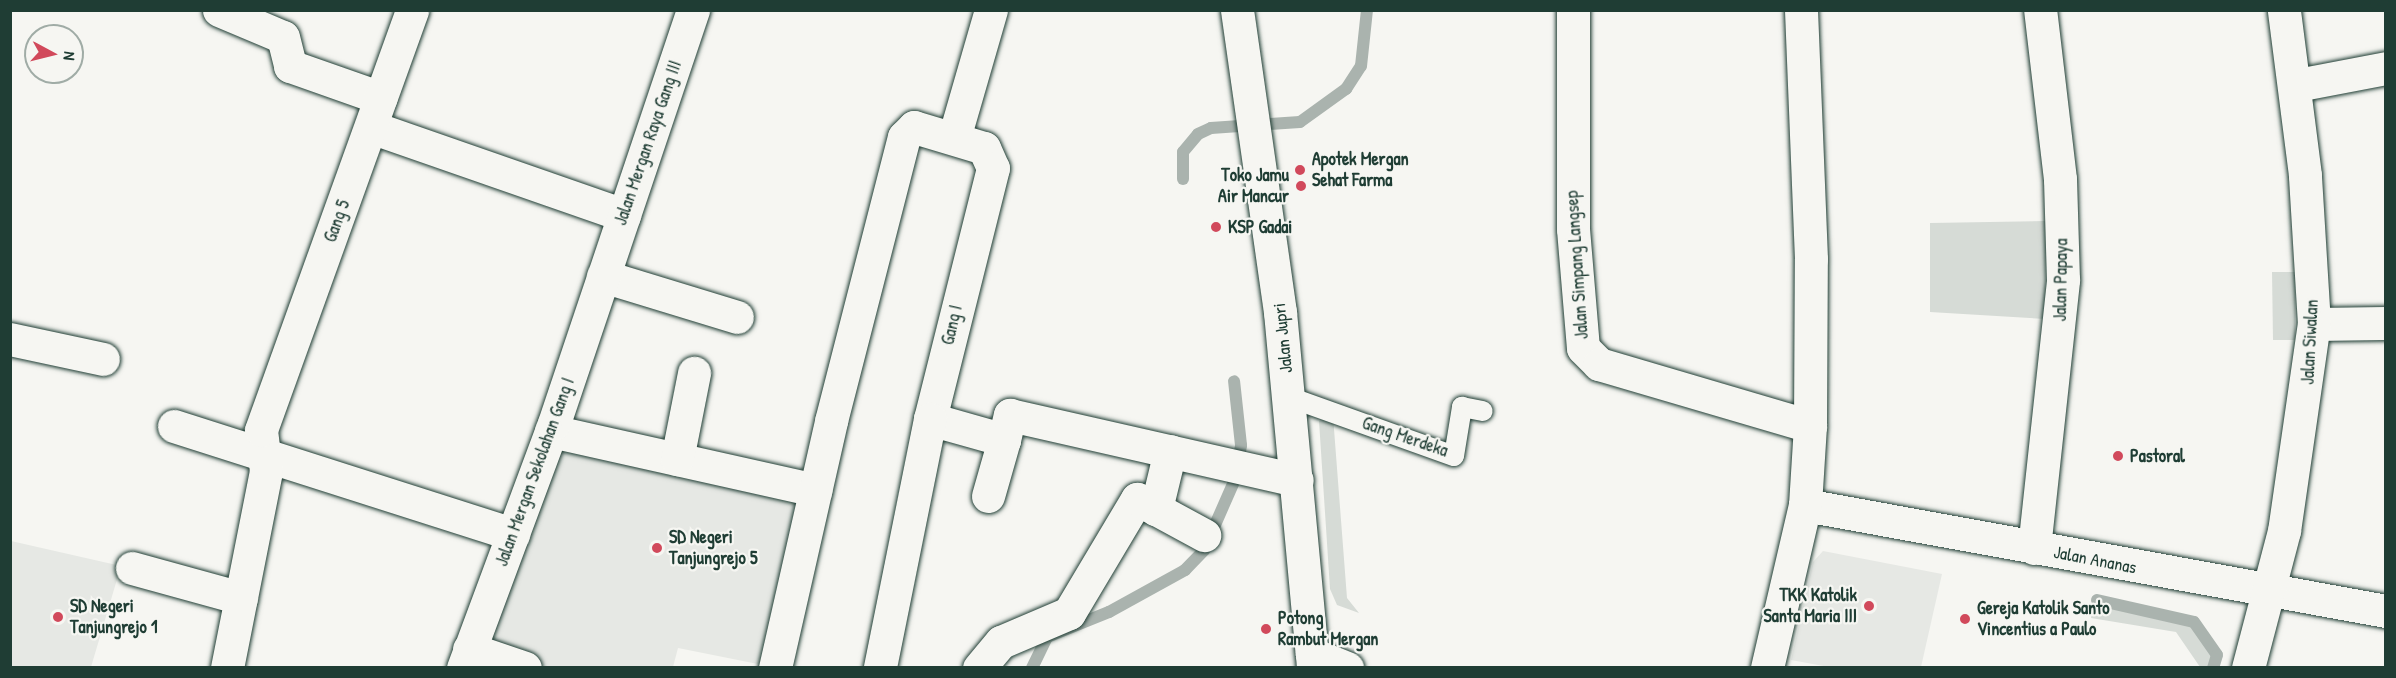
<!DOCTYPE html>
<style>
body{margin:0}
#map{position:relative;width:2396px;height:678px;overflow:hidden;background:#f6f6f2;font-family:"Patrick Hand",sans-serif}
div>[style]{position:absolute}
.built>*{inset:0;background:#e6e8e4}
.green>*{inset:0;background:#d6dbd6}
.stream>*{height:12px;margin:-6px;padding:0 6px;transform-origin:6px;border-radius:6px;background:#aab3ae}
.roads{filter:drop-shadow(0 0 2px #1f3d34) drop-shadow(0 0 2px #1f3d34)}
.service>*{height:20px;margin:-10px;padding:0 10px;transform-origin:10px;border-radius:10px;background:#f6f6f2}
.minor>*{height:33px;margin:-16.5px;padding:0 16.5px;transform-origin:16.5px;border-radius:16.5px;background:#f6f6f2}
.secondary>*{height:33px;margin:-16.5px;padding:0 16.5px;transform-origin:16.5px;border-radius:16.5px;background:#f6f6f2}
.primary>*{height:33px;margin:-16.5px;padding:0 16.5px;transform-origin:16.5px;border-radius:16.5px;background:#f6f6f2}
.dots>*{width:16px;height:16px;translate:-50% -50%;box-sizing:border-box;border:3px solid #f6f6f2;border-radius:50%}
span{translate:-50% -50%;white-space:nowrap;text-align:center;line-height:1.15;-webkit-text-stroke:4.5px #f6f6f2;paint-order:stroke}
.street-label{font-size:18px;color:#1f3d34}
.poi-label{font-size:18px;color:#1f3d34;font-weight:700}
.left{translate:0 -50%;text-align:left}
.right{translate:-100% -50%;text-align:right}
.frame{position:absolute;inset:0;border:12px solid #1f3d34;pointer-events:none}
.north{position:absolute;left:24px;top:24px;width:60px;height:60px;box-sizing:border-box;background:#f6f6f2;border:2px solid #a0aca6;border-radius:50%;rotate:97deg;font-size:16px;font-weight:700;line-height:24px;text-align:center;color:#1f3d34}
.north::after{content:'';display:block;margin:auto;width:21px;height:27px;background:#d1495b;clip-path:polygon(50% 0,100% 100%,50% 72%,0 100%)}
</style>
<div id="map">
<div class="built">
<div style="clip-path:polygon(562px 440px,803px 497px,768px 666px,678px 648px,673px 667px,548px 667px,484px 646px)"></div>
<div style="clip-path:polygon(11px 541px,121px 566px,91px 667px,11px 668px)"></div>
<div style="clip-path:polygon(1823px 551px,1942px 574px,1921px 667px,1829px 667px,1791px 660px,1813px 562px)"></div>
</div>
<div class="green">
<div style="clip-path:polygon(2046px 221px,2045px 319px,1930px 312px,1930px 223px)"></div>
<div style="clip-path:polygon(2272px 272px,2295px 272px,2295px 340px,2273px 340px)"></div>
<div style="clip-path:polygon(1333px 416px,1347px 598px,1359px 613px,1337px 605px,1330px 589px,1319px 421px)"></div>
<div style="clip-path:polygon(2094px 603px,2193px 625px,2214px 654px,2211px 667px,2200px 667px,2176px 632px,2091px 618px)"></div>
</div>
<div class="stream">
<div style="left:1183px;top:179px;width:27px;rotate:-90deg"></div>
<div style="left:1183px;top:152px;width:23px;rotate:-50deg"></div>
<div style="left:1198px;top:134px;width:14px;rotate:-25deg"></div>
<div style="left:1211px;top:128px;width:89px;rotate:-3.9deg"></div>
<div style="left:1300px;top:122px;width:57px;rotate:-35.7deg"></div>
<div style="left:1346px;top:89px;width:27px;rotate:-57deg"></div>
<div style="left:1361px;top:66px;width:56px;rotate:-83.9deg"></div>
<div style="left:2097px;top:600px;width:99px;rotate:12.8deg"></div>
<div style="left:2194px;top:622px;width:40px;rotate:55.1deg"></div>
<div style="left:2217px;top:655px;width:14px;rotate:107deg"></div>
<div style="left:1032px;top:668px;width:34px;rotate:-64deg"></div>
<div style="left:1047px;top:637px;width:67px;rotate:-22deg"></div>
<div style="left:1109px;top:612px;width:87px;rotate:-28.9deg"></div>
<div style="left:1185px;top:570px;width:28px;rotate:-46deg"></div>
<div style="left:1204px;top:550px;width:80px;rotate:-66.3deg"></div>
<div style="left:1236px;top:477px;width:32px;rotate:-81deg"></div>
<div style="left:1241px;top:445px;width:64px;rotate:-96.2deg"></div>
</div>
<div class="roads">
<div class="service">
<div style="left:1289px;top:397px;width:175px;rotate:19.7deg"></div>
<div style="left:1454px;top:456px;width:50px;rotate:-80.7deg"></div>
<div style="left:1462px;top:407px;width:21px;rotate:11deg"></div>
</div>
<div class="minor">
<div style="left:219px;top:10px;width:69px;rotate:22.9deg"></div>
<div style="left:283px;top:37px;width:30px;rotate:76deg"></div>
<div style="left:290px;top:66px;width:96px;rotate:19.4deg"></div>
<div style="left:1573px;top:10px;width:219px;rotate:90deg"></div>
<div style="left:1573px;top:229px;width:119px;rotate:85.2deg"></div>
<div style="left:1583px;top:348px;width:23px;rotate:45deg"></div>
<div style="left:1599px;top:364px;width:220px;rotate:16.4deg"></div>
<div style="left:2297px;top:85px;width:91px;rotate:-10.8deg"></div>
<div style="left:371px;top:127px;width:268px;rotate:19.2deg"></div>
<div style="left:954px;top:138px;width:133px;rotate:-73.9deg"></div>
<div style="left:603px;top:276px;width:140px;rotate:17deg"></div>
<div style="left:2314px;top:324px;width:72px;rotate:-0.8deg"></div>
<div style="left:10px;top:339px;width:95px;rotate:12.1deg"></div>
<div style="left:930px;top:419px;width:77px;rotate:15.8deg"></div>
<div style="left:1004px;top:440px;width:26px;rotate:-77deg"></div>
<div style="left:1010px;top:415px;width:294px;rotate:12.8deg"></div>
<div style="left:174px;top:426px;width:356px;rotate:17.7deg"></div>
<div style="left:551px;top:431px;width:271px;rotate:12.6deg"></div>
<div style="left:1170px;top:451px;width:60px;rotate:103.6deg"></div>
<div style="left:1156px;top:509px;width:55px;rotate:28.4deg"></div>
<div style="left:677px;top:459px;width:88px;rotate:-78.8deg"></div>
<div style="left:988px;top:496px;width:58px;rotate:-74.1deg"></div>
<div style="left:1805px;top:505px;width:591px;rotate:10.34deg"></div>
<div style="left:2034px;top:548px;width:270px;rotate:-83.8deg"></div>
<div style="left:2063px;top:280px;width:101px;rotate:-91.7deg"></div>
<div style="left:2060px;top:179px;width:170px;rotate:-96.7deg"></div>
<div style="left:132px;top:568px;width:113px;rotate:15.4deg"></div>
<div style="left:469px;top:649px;width:59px;rotate:18.7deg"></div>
<div style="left:227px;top:668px;width:201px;rotate:-78.8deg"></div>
<div style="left:266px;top:471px;width:41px;rotate:-97deg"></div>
<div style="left:261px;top:430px;width:446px;rotate:-70.2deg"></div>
<div style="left:463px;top:668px;width:261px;rotate:-69.6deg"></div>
<div style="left:554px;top:423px;width:436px;rotate:-71.4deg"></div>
<div style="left:775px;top:668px;width:253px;rotate:-77.2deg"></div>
<div style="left:831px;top:421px;width:293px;rotate:-75.6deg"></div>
<div style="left:904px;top:137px;width:14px;rotate:-45deg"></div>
<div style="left:914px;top:127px;width:73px;rotate:16.7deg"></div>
<div style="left:984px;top:148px;width:22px;rotate:66deg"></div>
<div style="left:993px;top:168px;width:259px;rotate:104.1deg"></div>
<div style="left:930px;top:419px;width:254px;rotate:101.4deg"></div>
<div style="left:979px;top:668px;width:34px;rotate:-50deg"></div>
<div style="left:1001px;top:642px;width:74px;rotate:-23.1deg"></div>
<div style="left:1069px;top:613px;width:133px;rotate:-59.2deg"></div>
<div style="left:1137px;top:499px;width:21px;rotate:28deg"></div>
<div style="left:1767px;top:668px;width:167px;rotate:-76.9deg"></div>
<div style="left:1805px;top:505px;width:79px;rotate:-86.4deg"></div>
<div style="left:1810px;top:426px;width:167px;rotate:-89.7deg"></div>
<div style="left:1811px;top:259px;width:249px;rotate:-92.3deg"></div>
<div style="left:2248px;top:668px;width:142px;rotate:-75.3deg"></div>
<div style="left:2284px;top:531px;width:209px;rotate:-81.8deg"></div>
<div style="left:2314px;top:324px;width:149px;rotate:-93.5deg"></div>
<div style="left:2305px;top:175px;width:166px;rotate:-97.3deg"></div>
</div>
<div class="secondary">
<div style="left:1237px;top:10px;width:305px;rotate:81.9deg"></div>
<div style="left:1280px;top:312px;width:343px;rotate:84.7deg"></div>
</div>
<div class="primary">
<div style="left:1313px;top:668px;width:14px;rotate:-94deg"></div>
<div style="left:1312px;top:654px;width:38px;rotate:22deg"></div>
</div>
</div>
<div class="dots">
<div style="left:1300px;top:170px;background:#d1495b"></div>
<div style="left:1301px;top:186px;background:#d1495b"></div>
<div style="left:1216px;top:227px;background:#d1495b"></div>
<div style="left:2118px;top:456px;background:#d1495b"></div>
<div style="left:657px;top:548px;background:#d1495b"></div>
<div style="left:1869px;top:606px;background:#d1495b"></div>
<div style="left:58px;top:617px;background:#d1495b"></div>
<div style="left:1965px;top:619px;background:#d1495b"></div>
<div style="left:1266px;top:629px;background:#d1495b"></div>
</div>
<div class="street-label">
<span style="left:648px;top:143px;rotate:-71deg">Jalan Mergan Raya Gang III</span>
<span style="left:337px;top:221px;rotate:-70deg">Gang 5</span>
<span style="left:1577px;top:265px;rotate:-94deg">Jalan Simpang Langsep</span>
<span style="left:2061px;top:280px;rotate:-89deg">Jalan Papaya</span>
<span style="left:952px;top:325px;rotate:-77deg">Gang I</span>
<span style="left:1283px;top:338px;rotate:-96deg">Jalan Jupri</span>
<span style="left:2310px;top:342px;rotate:-87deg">Jalan Siwalan</span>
<span style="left:1405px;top:437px;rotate:19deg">Gang Merdeka</span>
<span style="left:535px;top:472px;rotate:-70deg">Jalan Mergan Sekolahan Gang I</span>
<span style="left:2095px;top:560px;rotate:11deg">Jalan Ananas</span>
</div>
<div class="poi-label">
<span class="left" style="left:1312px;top:170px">Apotek Mergan<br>Sehat Farma</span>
<span class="right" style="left:1289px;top:186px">Toko Jamu<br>Air Mancur</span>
<span class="left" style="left:1228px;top:227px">KSP Gadai</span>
<span class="left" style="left:2130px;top:456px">Pastoral</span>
<span class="left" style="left:669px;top:548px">SD Negeri<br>Tanjungrejo 5</span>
<span class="right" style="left:1857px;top:606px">TKK Katolik<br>Santa Maria III</span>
<span class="left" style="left:70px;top:617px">SD Negeri<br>Tanjungrejo 1</span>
<span class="left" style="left:1977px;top:619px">Gereja Katolik Santo<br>Vincentius a Paulo</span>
<span class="left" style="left:1278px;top:629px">Potong<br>Rambut Mergan</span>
</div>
<div class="frame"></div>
<div class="north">N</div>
</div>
